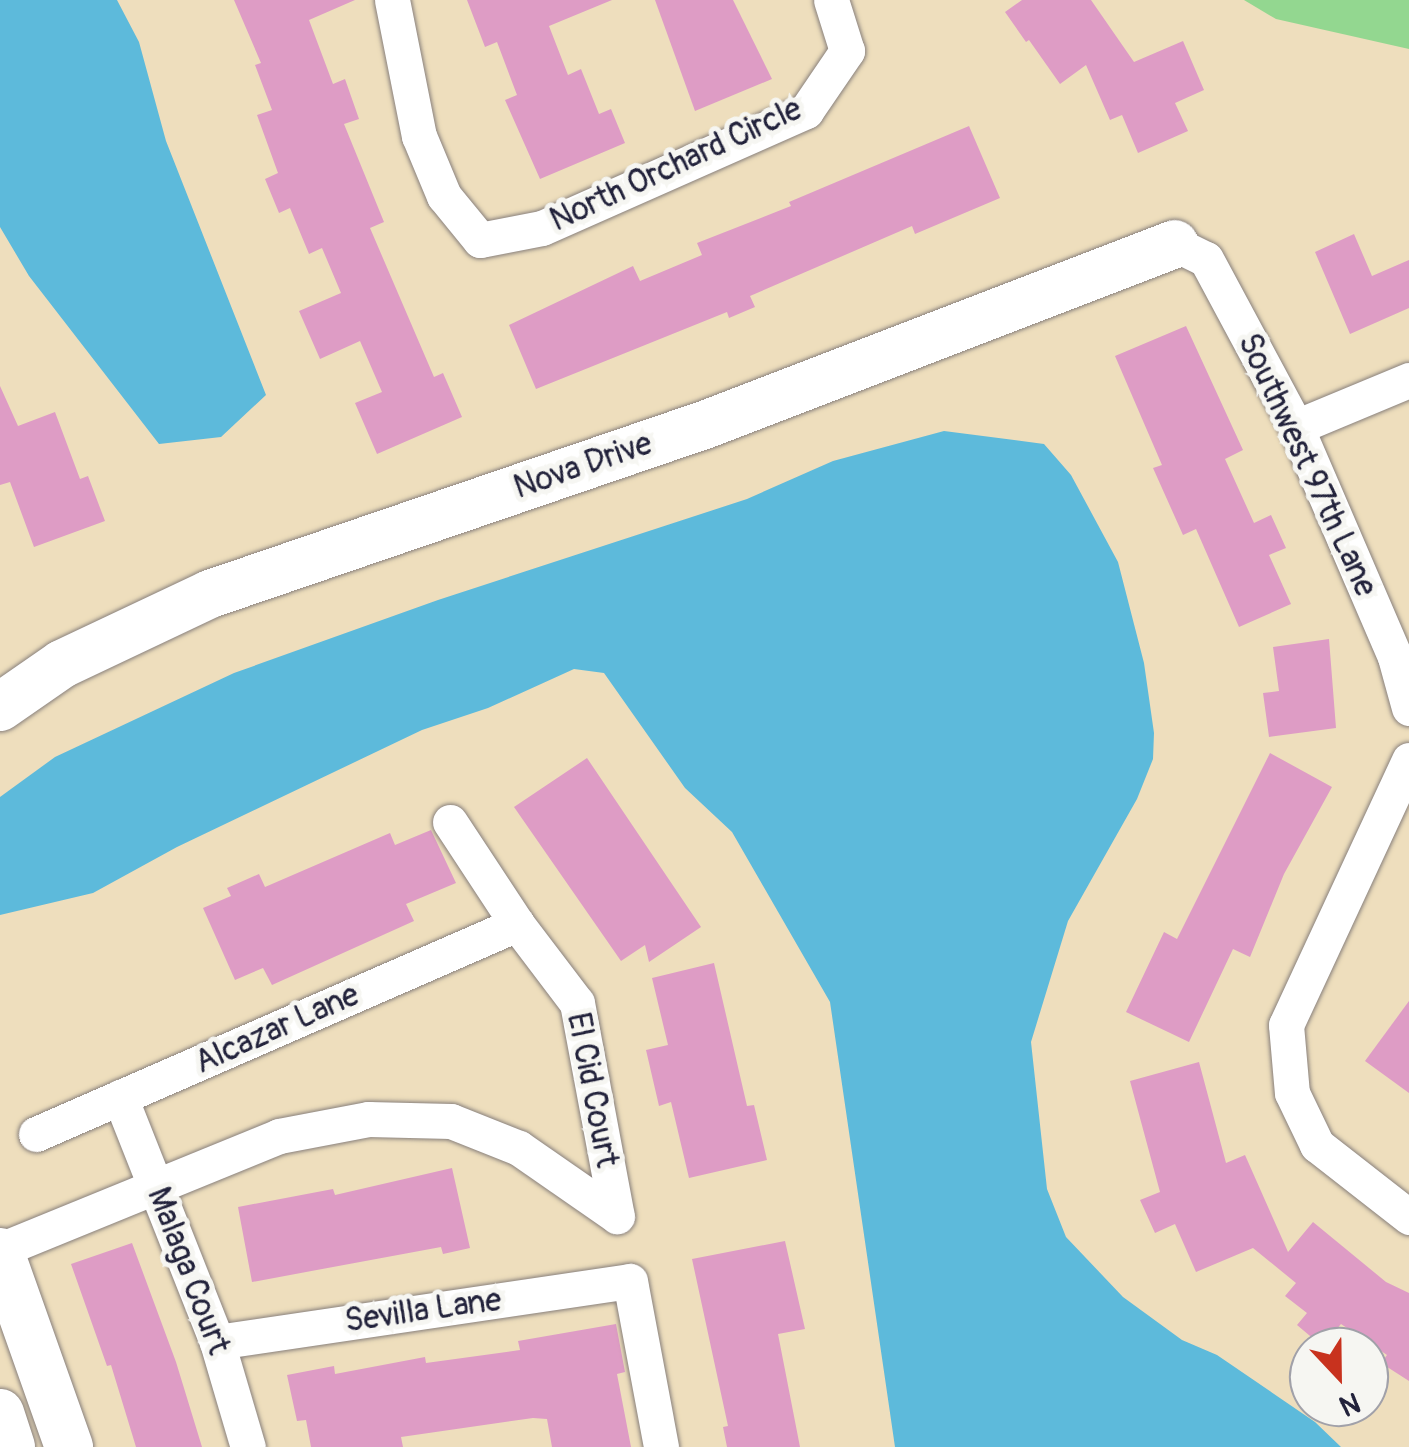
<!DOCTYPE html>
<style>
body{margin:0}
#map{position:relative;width:1409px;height:1447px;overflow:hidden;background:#eedebd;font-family:Pangolin,sans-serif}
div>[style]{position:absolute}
.green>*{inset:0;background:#93d790}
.water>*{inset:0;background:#5dbadb}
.building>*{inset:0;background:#de9cc5}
.roads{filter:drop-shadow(0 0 2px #88807c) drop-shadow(0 0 2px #88807c)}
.street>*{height:35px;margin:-17.5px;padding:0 17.5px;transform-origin:17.5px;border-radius:17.5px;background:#fff}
.secondary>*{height:48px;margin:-24px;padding:0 24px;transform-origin:24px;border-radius:24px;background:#fff}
span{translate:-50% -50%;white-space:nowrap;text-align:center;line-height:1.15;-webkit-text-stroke:10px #f6f6f2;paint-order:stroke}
.street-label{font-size:32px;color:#22223b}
.north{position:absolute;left:1289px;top:1327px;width:100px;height:100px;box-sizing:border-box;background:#f6f6f2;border:2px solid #a1a1a9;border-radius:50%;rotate:158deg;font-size:28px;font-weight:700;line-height:40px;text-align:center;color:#22223b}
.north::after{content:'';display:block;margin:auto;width:35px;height:45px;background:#c8321e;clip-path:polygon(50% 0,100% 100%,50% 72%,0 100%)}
</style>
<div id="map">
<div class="green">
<div style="clip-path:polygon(1244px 0,1409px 0,1409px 49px,1276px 19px)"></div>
</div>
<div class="water">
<div style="clip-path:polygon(0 0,117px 0,139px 42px,166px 141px,266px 395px,221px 437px,159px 444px,29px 276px,0 227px)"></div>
<div style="clip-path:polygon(944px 431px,1044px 444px,1071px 475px,1118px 562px,1144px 663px,1154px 733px,1153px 759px,1137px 799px,1068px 921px,1031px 1042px,1047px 1189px,1066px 1237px,1123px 1297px,1182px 1340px,1217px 1355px,1315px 1422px,1341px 1447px,895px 1447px,830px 1002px,732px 832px,685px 788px,604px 673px,574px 669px,488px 708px,422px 730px,177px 847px,93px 893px,0 915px,0 797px,55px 757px,234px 673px,438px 600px,747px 499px,833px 461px)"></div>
</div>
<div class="building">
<div style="clip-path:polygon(234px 0,355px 0,309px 20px,333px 84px,345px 79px,359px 119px,344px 124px,384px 222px,370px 228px,434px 377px,443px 373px,462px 417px,377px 454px,355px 403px,382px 392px,360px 341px,320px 359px,299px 311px,341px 293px,322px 248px,309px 254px,290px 208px,279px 213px,265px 179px,278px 173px,257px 115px,272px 110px,255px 65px,261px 63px)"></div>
<div style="clip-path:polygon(467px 0,612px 0,549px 26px,568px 75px,581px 69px,599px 114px,611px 109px,625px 143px,540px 179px,505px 100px,517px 95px,497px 42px,485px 47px)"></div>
<div style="clip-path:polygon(655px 0,733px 0,772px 79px,695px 111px)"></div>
<div style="clip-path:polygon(1022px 0,1091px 0,1134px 62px,1183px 41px,1204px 90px,1175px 103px,1188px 131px,1138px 153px,1122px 115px,1110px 120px,1086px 65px,1060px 84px,1029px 40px,1026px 42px,1005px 12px)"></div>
<div style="clip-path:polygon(969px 126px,1000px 198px,915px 234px,912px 226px,750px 296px,755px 307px,729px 318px,727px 312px,536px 389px,509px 325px,633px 266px,640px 281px,702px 255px,697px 243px,791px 206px,789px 202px)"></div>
<div style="clip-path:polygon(1354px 234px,1372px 276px,1409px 260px,1409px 308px,1350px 334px,1315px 252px)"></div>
<div style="clip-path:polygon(1186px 326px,1243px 450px,1225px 459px,1254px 523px,1271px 515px,1286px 548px,1269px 555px,1291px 604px,1239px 627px,1196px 529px,1183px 535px,1153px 468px,1162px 465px,1115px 356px)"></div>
<div style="clip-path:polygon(0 386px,18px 426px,55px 412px,80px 479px,88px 476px,105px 521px,34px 547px,10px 482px,0 485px)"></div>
<div style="clip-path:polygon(1329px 639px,1336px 728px,1269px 737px,1263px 693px,1279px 691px,1273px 647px)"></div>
<div style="clip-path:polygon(1270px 753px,1332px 787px,1284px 874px,1250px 957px,1233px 949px,1189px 1042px,1126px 1012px,1164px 932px,1177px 939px)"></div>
<div style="clip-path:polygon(587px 758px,701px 927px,649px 962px,645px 945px,621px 961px,514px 807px)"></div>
<div style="clip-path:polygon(431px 830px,456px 883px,406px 904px,414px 921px,272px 985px,263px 968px,235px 980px,203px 908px,231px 896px,227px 888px,259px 874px,265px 887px,390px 833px,395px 845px)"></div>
<div style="clip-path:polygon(714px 963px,747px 1106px,754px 1105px,767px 1160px,689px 1178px,671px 1102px,659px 1106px,646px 1050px,668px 1045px,652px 978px)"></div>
<div style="clip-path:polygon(1409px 1001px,1409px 1093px,1365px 1061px)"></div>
<div style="clip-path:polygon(1199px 1062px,1226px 1163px,1245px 1155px,1288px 1252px,1313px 1222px,1386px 1282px,1409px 1293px,1409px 1381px,1381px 1363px,1387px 1355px,1341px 1324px,1322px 1346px,1297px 1325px,1307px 1313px,1285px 1296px,1296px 1283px,1253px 1248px,1196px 1272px,1175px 1224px,1155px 1233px,1140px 1200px,1160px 1192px,1130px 1081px)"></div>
<div style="clip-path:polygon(452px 1168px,470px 1248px,443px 1254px,441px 1247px,252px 1282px,238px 1207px,333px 1189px,335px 1195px)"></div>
<div style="clip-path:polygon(785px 1241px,805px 1329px,778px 1334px,800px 1447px,727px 1447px,723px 1427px,728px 1426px,692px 1259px)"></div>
<div style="clip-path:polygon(132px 1243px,176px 1362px,202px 1447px,136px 1447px,111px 1365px,107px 1366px,71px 1264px)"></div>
<div style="clip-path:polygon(616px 1324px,625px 1372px,617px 1374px,631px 1447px,552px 1447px,547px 1419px,533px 1418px,401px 1437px,403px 1447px,311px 1447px,306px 1420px,297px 1421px,287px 1375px,334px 1366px,335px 1374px,425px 1357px,426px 1363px,520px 1350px,518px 1341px)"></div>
</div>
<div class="roads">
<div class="street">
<div style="left:392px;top:0;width:139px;rotate:78.8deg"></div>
<div style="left:419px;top:136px;width:65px;rotate:67.4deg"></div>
<div style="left:444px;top:196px;width:57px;rotate:50.7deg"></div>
<div style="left:480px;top:240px;width:63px;rotate:-11deg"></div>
<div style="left:542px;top:228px;width:289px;rotate:-23.9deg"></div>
<div style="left:806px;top:111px;width:73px;rotate:-55.7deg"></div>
<div style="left:847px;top:51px;width:53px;rotate:-107.4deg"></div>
<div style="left:1175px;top:244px;width:34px;rotate:26deg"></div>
<div style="left:1206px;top:259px;width:191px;rotate:61.8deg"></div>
<div style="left:1296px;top:427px;width:250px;rotate:66.7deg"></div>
<div style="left:1395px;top:657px;width:53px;rotate:74.6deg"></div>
<div style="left:1296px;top:427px;width:122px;rotate:-22.6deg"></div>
<div style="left:1409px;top:760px;width:292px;rotate:114.9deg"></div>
<div style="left:1286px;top:1025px;width:68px;rotate:85deg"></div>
<div style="left:1292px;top:1093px;width:58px;rotate:64.3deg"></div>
<div style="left:1317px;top:1145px;width:117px;rotate:38deg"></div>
<div style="left:450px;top:822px;width:122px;rotate:56.7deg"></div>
<div style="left:517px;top:924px;width:99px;rotate:52.8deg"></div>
<div style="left:577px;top:1003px;width:217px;rotate:79.4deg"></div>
<div style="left:120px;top:1097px;width:264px;rotate:68.4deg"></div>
<div style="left:217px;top:1342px;width:109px;rotate:73.6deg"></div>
<div style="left:36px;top:1134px;width:525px;rotate:-23.59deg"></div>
<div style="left:0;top:1250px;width:301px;rotate:-22.2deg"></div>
<div style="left:279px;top:1136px;width:91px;rotate:-10.8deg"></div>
<div style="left:368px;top:1119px;width:83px;rotate:1.4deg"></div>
<div style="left:451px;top:1121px;width:73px;rotate:21.7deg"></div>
<div style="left:519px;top:1148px;width:119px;rotate:34.8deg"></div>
<div style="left:217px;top:1342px;width:417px;rotate:-8.4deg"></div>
<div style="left:630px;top:1281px;width:169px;rotate:79.4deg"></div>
</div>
<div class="secondary">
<div style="left:0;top:707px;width:75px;rotate:-34.7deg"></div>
<div style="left:62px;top:664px;width:164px;rotate:-25.3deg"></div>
<div style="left:210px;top:594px;width:525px;rotate:-18.88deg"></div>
<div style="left:707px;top:424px;width:501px;rotate:-21.04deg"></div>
<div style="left:0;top:1252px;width:207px;rotate:70.5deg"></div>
<div style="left:0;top:1413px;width:36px;rotate:72deg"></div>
</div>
</div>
<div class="street-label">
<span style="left:676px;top:165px;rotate:-25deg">North Orchard Circle</span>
<span style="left:1307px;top:465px;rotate:65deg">Southwest 97th Lane</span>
<span style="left:583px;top:466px;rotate:-19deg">Nova Drive</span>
<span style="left:277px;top:1029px;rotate:-24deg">Alcazar Lane</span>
<span style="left:592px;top:1090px;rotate:79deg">El Cid Court</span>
<span style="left:188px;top:1271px;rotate:69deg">Malaga Court</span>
<span style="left:423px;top:1311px;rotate:-8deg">Sevilla Lane</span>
</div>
<div class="north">N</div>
</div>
